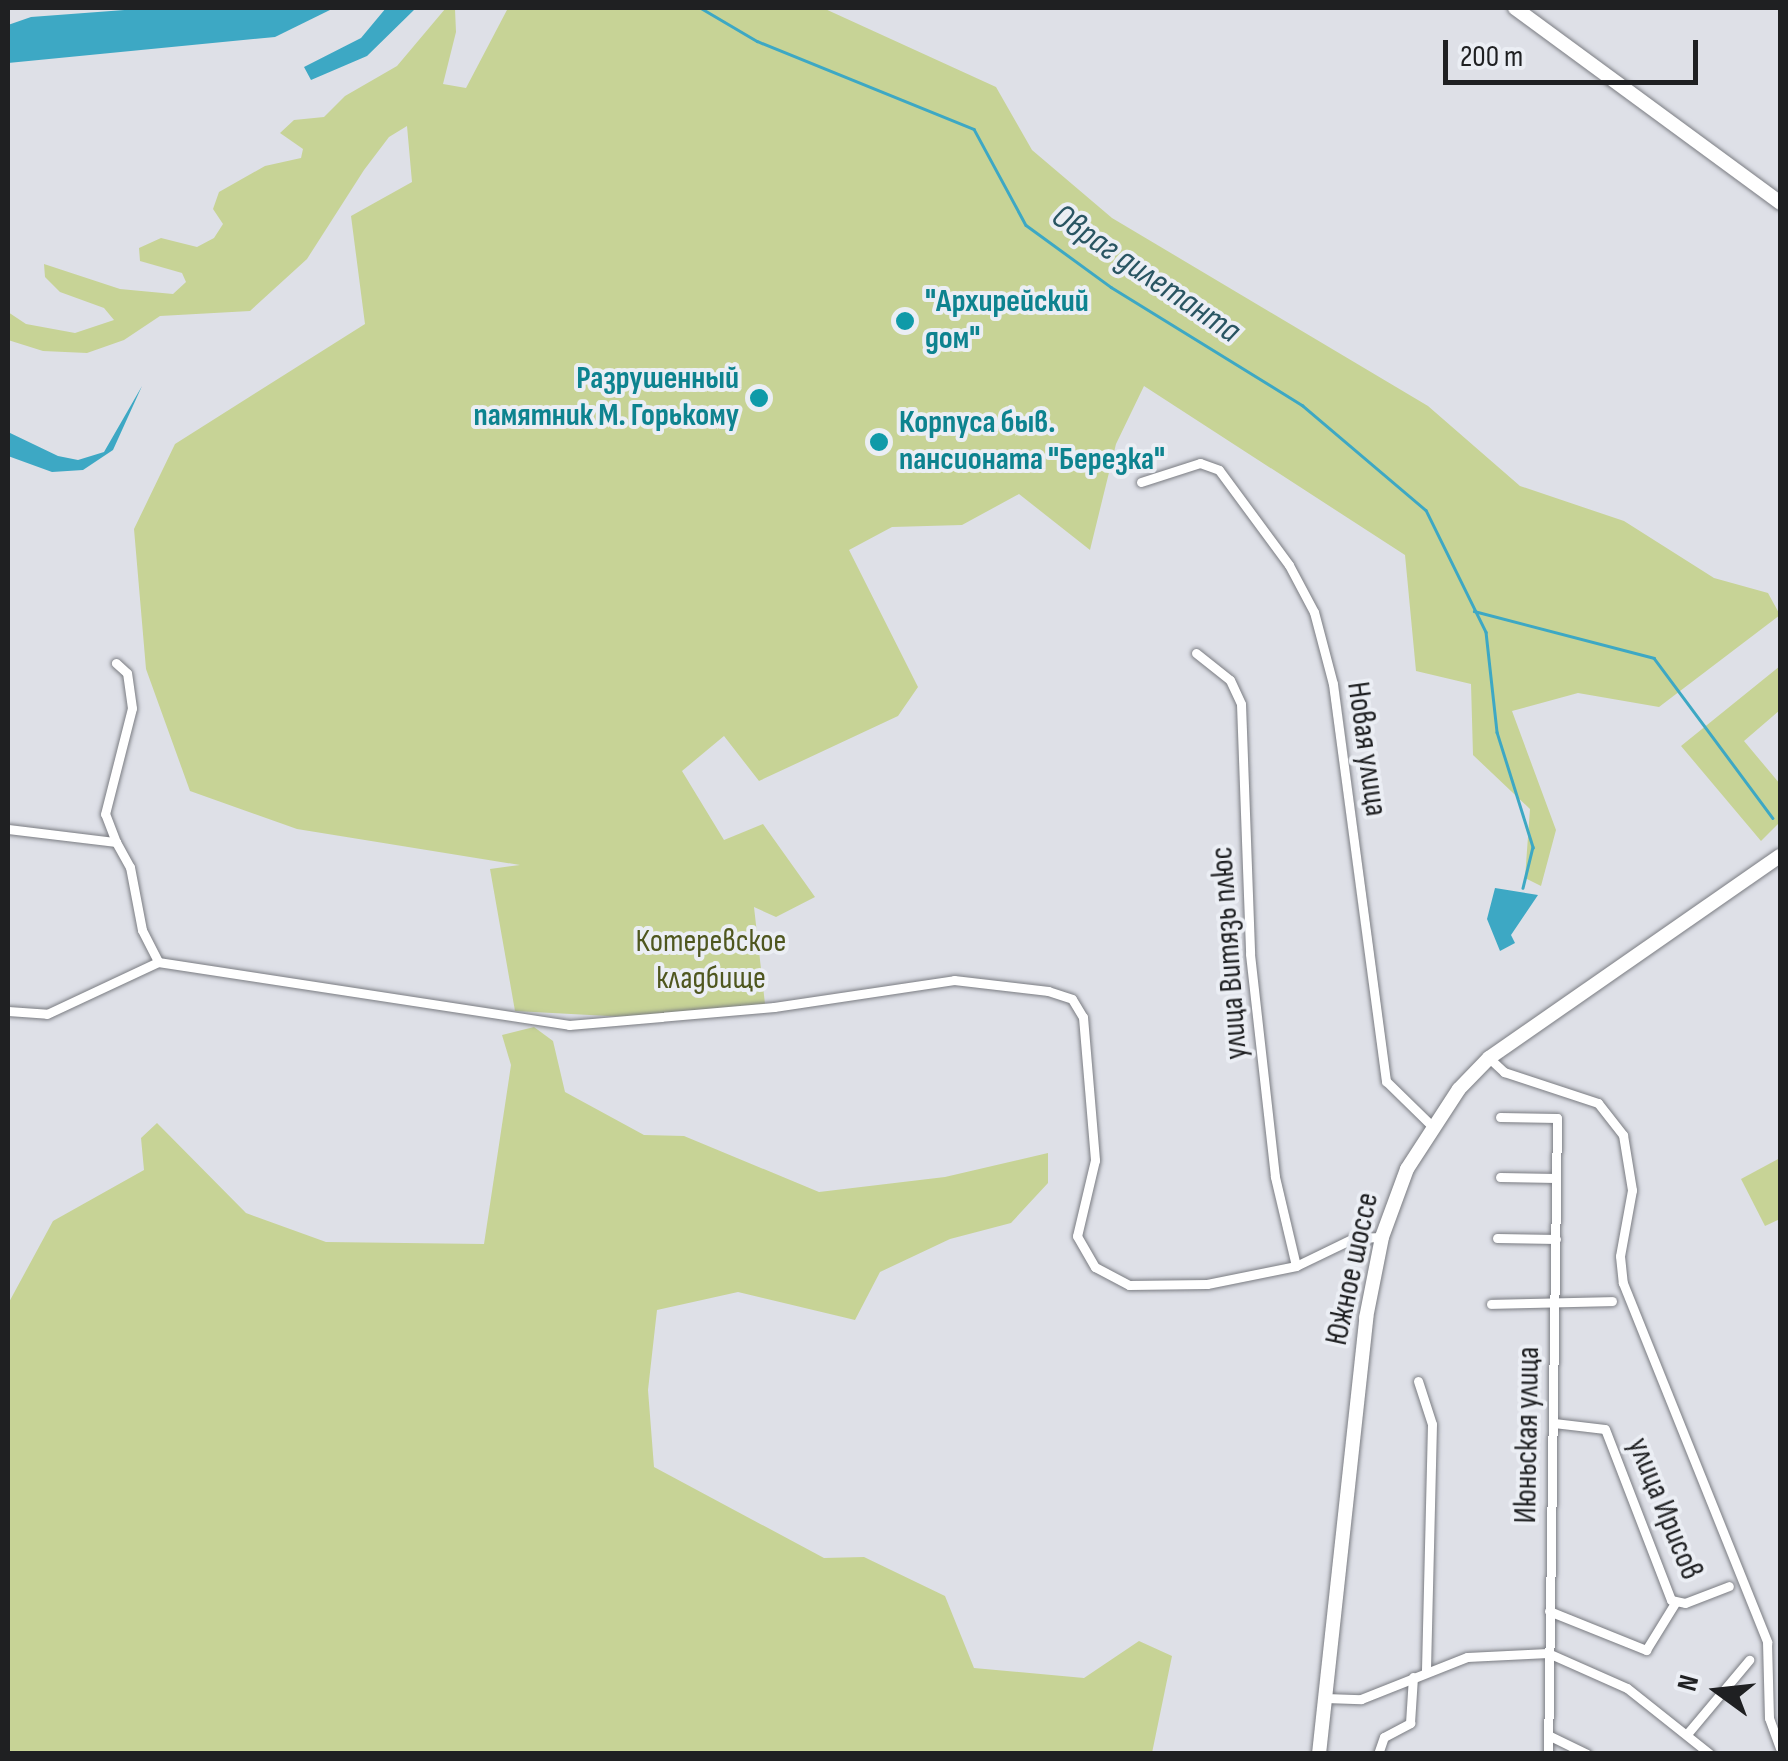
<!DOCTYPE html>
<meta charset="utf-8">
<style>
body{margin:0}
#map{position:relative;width:1788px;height:1761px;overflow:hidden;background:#dee0e7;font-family:"Sofia Sans Condensed",sans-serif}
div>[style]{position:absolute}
.green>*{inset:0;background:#c7d396}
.water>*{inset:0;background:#3da8c4}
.stream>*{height:2.5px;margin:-1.25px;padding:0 1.25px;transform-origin:1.25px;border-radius:1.25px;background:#3da8c4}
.roads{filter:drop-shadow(0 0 2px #7a7c82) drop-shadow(0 0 2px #7a7c82)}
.minor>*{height:9px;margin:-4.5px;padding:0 4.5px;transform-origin:4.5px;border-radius:4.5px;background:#fff}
.secondary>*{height:14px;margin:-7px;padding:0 7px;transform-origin:7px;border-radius:7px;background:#fff}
.dots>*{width:28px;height:28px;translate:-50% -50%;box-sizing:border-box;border:5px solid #ebeef4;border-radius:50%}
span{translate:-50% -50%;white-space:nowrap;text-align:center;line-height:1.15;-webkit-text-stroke:8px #ebeef4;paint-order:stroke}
.culture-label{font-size:32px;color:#0d838f;font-weight:700}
.left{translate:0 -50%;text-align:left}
.right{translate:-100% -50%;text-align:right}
.street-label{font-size:32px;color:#1f2022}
.park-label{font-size:32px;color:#4f571f}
.water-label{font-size:35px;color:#295562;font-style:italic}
.frame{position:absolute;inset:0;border:10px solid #1f2022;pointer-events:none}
.north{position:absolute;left:1668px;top:1641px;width:100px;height:100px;-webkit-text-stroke:8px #ebeef4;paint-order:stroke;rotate:285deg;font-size:28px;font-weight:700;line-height:40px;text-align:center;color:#1f2022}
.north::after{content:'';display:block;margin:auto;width:35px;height:45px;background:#1f2022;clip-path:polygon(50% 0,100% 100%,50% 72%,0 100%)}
.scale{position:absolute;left:1443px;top:40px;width:255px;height:45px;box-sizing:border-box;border:5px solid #1f2022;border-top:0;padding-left:12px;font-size:30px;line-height:35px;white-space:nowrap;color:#1f2022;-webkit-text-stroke:8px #ebeef4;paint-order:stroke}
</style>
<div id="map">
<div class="green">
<div style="clip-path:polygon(508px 8px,823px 8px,996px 87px,1032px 150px,1112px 218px,1428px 406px,1520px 486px,1624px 521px,1714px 578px,1768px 593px,1780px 615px,1659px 707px,1578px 693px,1512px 711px,1556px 830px,1541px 886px,1525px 878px,1530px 809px,1473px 755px,1471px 684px,1416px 671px,1405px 555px,1144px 386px,1116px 444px,1090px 550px,1019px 494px,962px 525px,892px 527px,849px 550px,918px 687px,898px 716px,759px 781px,724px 736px,682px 771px,724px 840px,763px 824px,815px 897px,776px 917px,754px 907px,765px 1004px,627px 1017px,515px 1011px,490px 869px,520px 865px,297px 829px,190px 791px,146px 669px,134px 529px,175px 444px,365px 324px,351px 216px,412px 182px,407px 126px,389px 137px,364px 170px,307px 259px,250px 311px,160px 316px,124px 340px,87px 353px,43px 351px,8px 340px,8px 312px,26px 324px,75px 333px,114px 320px,104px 308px,60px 292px,45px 277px,44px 264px,120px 289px,173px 294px,186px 282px,182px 273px,140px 261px,139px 248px,161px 238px,197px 247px,214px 238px,223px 224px,213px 209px,219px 192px,265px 166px,301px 158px,303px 149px,280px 133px,294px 120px,324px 117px,345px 96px,397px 66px,445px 9px,455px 9px,456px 32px,443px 84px,466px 88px)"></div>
<div style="clip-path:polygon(1780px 666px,1780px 710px,1744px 741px,1780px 784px,1780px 822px,1761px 841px,1681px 746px)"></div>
<div style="clip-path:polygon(534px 1027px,553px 1041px,565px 1092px,644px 1135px,684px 1136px,819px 1192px,945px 1177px,1048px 1153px,1048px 1183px,1011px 1223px,950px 1239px,880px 1272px,855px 1320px,738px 1292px,657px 1310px,648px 1390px,654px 1467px,824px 1558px,864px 1557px,945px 1596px,974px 1668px,1084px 1678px,1139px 1641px,1172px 1656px,1152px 1753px,8px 1753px,8px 1304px,53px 1221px,144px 1170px,141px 1138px,157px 1123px,246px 1213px,326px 1242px,484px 1244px,511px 1065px,502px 1035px)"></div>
<div style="clip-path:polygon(1780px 1158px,1780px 1219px,1765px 1226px,1741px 1179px)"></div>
</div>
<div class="water">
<div style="clip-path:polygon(151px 8px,334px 8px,275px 37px,8px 63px,8px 25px,31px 17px)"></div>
<div style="clip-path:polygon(386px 8px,416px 8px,367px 56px,311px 80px,304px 67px,361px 38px)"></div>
<div style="clip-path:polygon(142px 386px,113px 450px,83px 470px,52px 472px,8px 456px,8px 432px,58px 456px,78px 460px,104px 452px)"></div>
<div style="clip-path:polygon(1495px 888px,1538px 895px,1511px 935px,1515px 943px,1500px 951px,1487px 919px)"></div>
</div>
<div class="stream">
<div style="left:701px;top:8px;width:65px;rotate:30.5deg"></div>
<div style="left:757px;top:41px;width:234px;rotate:22.1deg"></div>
<div style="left:974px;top:129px;width:109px;rotate:61.6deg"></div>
<div style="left:1026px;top:225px;width:105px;rotate:36.1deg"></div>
<div style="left:1111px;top:287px;width:225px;rotate:31.7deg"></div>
<div style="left:1302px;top:405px;width:162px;rotate:40.3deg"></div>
<div style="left:1426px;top:510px;width:136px;rotate:63.8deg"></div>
<div style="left:1486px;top:632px;width:101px;rotate:83.7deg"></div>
<div style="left:1497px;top:732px;width:121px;rotate:72.6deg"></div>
<div style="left:1533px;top:847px;width:42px;rotate:103.7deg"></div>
<div style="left:1474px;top:611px;width:186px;rotate:14.6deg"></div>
<div style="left:1654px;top:658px;width:199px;rotate:53.4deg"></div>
</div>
<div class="roads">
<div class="minor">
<div style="left:1141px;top:482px;width:62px;rotate:-17.9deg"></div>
<div style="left:1200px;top:463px;width:20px;rotate:20deg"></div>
<div style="left:1219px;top:470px;width:118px;rotate:53.6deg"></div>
<div style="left:1289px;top:565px;width:53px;rotate:62deg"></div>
<div style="left:1314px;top:612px;width:74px;rotate:75.2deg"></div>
<div style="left:1333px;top:684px;width:401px;rotate:82.4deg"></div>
<div style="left:1386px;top:1081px;width:64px;rotate:44.4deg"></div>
<div style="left:1196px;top:653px;width:43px;rotate:38.5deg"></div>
<div style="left:1230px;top:680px;width:26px;rotate:65deg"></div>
<div style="left:1241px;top:704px;width:250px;rotate:87.9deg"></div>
<div style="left:1250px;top:954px;width:224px;rotate:83.6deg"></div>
<div style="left:1275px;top:1177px;width:91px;rotate:76.7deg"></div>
<div style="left:8px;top:829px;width:109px;rotate:6.9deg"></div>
<div style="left:116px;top:842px;width:29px;rotate:61deg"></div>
<div style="left:130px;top:867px;width:64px;rotate:79.2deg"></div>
<div style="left:142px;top:930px;width:36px;rotate:63deg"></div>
<div style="left:116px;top:842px;width:30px;rotate:-111deg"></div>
<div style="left:105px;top:814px;width:109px;rotate:-75.7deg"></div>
<div style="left:132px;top:708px;width:35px;rotate:-98deg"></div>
<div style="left:127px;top:673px;width:15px;rotate:-138deg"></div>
<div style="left:8px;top:1011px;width:39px;rotate:4deg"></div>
<div style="left:47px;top:1014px;width:123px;rotate:-25.1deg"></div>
<div style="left:158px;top:962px;width:416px;rotate:8.7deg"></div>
<div style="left:569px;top:1025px;width:206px;rotate:-5deg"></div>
<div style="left:774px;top:1007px;width:182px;rotate:-8.5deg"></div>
<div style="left:954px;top:980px;width:95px;rotate:6.7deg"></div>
<div style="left:1048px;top:991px;width:25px;rotate:18deg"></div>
<div style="left:1072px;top:999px;width:21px;rotate:59deg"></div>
<div style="left:1083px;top:1017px;width:144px;rotate:85.2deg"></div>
<div style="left:1095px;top:1160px;width:78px;rotate:103.3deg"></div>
<div style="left:1077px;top:1236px;width:36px;rotate:60deg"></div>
<div style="left:1095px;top:1267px;width:38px;rotate:28deg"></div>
<div style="left:1129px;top:1285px;width:78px;rotate:-0.7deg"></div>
<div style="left:1207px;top:1284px;width:91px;rotate:-11.4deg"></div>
<div style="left:1296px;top:1266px;width:64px;rotate:-25.8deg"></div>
<div style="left:1354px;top:1238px;width:28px;rotate:-2deg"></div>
<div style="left:1489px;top:1058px;width:21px;rotate:43deg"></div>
<div style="left:1504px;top:1072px;width:99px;rotate:18.3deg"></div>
<div style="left:1598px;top:1103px;width:41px;rotate:52deg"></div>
<div style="left:1623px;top:1135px;width:56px;rotate:80.7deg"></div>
<div style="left:1632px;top:1190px;width:67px;rotate:100.3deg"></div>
<div style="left:1620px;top:1256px;width:27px;rotate:84deg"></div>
<div style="left:1623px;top:1283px;width:387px;rotate:68.1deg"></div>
<div style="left:1767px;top:1642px;width:76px;rotate:88.5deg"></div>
<div style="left:1769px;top:1718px;width:32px;rotate:70deg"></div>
<div style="left:1500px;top:1117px;width:57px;rotate:1deg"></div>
<div style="left:1557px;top:1118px;width:636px;rotate:90.81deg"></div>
<div style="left:1500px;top:1177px;width:56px;rotate:1deg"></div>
<div style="left:1497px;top:1238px;width:59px;rotate:1deg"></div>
<div style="left:1491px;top:1304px;width:121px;rotate:-1.4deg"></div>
<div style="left:1418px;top:1381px;width:45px;rotate:72deg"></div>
<div style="left:1432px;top:1424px;width:248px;rotate:91.4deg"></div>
<div style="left:1554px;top:1423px;width:51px;rotate:6.7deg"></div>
<div style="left:1605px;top:1429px;width:183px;rotate:68.9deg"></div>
<div style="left:1671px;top:1600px;width:14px;rotate:12deg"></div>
<div style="left:1685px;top:1603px;width:47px;rotate:-21.1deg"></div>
<div style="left:1549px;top:1611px;width:105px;rotate:21.9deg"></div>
<div style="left:1646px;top:1650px;width:55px;rotate:-58.3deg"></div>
<div style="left:1325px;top:1698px;width:36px;rotate:2deg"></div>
<div style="left:1361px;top:1699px;width:114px;rotate:-21.6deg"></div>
<div style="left:1467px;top:1657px;width:81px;rotate:-2.8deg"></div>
<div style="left:1548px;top:1653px;width:86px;rotate:23.9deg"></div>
<div style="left:1627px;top:1688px;width:106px;rotate:38.5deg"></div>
<div style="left:1687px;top:1734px;width:97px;rotate:-50deg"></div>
<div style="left:1548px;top:1735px;width:43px;rotate:26deg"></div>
<div style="left:1378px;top:1754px;width:18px;rotate:-71deg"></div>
<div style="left:1384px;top:1737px;width:30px;rotate:-28deg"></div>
<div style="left:1410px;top:1723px;width:46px;rotate:-86.3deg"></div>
</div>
<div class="secondary">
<div style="left:1515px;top:8px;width:329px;rotate:36.3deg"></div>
<div style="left:1319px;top:1754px;width:439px;rotate:-83.8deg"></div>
<div style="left:1366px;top:1318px;width:83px;rotate:-78.8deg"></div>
<div style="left:1382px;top:1237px;width:72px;rotate:-69.8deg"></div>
<div style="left:1407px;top:1169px;width:95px;rotate:-57deg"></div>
<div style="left:1459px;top:1089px;width:43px;rotate:-45.9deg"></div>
<div style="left:1489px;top:1058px;width:354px;rotate:-34.8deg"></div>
</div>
</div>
<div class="dots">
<div style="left:905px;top:321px;background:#0f9aa8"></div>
<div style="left:759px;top:398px;background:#0f9aa8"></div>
<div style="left:879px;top:442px;background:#0f9aa8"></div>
</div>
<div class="culture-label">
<span class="left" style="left:925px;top:321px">"Архирейский<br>дом"</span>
<span class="right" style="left:739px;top:398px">Разрушенный<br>памятник М. Горькому</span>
<span class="left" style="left:899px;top:442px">Корпуса быв.<br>пансионата "Березка"</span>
</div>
<div class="street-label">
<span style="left:1366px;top:749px;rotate:82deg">Новая улица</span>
<span style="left:1230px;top:953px;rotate:-94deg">улица Витязь плюс</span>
<span style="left:1353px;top:1269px;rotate:-78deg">Южное шоссе</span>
<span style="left:1528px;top:1435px;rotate:-89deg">Июньская улица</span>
<span style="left:1664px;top:1509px;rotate:68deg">улица Ирисов</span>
</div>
<div class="park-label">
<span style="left:711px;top:961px">Котеревское<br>кладбище</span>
</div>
<div class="water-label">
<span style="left:1146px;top:274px;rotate:34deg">Овраг дилетанта</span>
</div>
<div class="frame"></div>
<div class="north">N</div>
<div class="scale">200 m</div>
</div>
